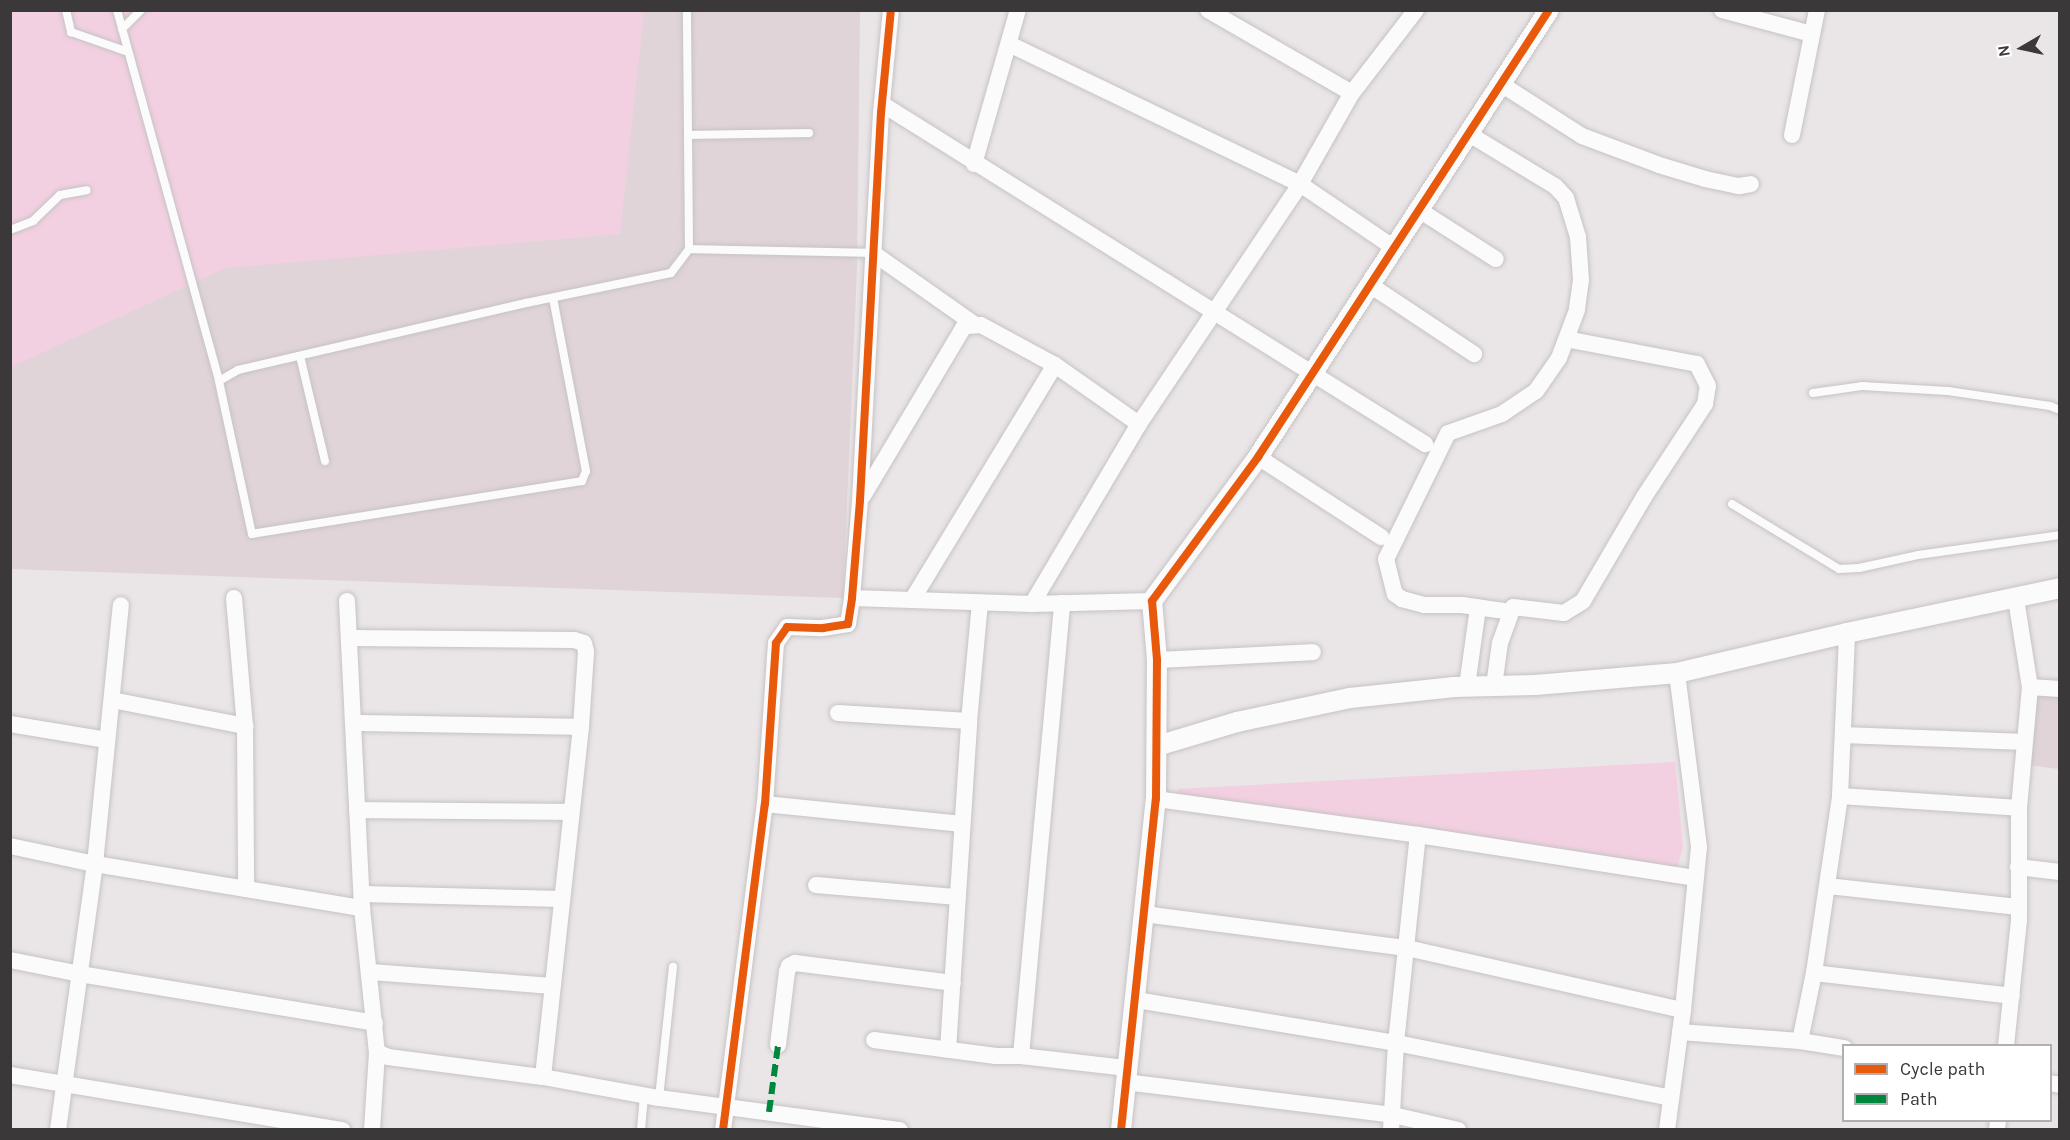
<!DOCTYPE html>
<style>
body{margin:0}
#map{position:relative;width:2070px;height:1140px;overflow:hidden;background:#eae5e7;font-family:Karla,sans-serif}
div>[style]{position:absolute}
.built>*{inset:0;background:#e0d4d9}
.green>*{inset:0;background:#f3d0e1}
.roads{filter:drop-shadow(0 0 2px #c6c3c4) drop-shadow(0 0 2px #c6c3c4)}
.service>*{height:8px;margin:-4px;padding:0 4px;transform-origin:4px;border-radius:4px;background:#fcfbfb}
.minor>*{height:16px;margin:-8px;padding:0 8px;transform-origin:8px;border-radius:8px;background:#fcfbfb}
.tertiary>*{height:20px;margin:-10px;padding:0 10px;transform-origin:10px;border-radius:10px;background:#fcfbfb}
.quiet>*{height:6px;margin-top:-3px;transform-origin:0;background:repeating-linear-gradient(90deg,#00873e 0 12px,transparent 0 18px)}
.cycleway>*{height:8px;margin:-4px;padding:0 4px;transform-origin:4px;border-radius:4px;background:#e8590c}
span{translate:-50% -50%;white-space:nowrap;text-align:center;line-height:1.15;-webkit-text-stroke:6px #fff;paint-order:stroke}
.frame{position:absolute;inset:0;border:12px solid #3b3839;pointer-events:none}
.legend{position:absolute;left:1842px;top:1044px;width:210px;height:78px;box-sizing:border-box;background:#fff;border:2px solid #b1afb0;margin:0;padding:8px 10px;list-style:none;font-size:18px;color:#3b3839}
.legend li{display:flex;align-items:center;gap:12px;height:30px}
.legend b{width:30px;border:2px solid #b1afb0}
.north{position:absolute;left:1992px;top:18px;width:60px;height:60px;-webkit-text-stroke:4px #fff;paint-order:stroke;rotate:261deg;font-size:16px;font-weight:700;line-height:24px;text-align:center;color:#3b3839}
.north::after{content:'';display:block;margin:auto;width:21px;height:27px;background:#3b3839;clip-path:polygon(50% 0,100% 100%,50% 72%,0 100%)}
</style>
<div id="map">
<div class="built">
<div style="clip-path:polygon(11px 11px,860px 11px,857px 268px,843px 598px,11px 569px)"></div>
<div style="clip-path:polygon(2037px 694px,2059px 696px,2059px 769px,2029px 765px)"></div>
</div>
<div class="green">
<div style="clip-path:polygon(10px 11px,644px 11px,620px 234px,226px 268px,11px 367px)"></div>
<div style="clip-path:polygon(1675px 762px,1683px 847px,1673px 884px,1176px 798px,1178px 789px)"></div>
</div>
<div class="roads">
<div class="service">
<div style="left:66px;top:10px;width:23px;rotate:77deg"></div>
<div style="left:71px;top:32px;width:60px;rotate:19.3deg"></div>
<div style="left:117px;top:10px;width:385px;rotate:74.6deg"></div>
<div style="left:122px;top:29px;width:27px;rotate:-45deg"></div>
<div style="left:688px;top:135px;width:121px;rotate:-0.9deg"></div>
<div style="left:10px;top:230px;width:25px;rotate:-21deg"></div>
<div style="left:33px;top:221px;width:37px;rotate:-44deg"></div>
<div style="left:60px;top:195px;width:27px;rotate:-10deg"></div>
<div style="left:689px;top:249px;width:184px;rotate:1.2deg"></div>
<div style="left:553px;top:298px;width:176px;rotate:79.2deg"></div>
<div style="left:586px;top:471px;width:11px;rotate:112deg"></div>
<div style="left:582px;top:481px;width:334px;rotate:170.9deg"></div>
<div style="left:252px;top:534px;width:157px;rotate:-102.2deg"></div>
<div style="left:219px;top:381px;width:22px;rotate:-30deg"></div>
<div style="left:238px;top:370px;width:296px;rotate:-13.1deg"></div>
<div style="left:526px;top:303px;width:148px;rotate:-11.7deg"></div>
<div style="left:671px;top:273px;width:30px;rotate:-53deg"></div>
<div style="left:689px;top:249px;width:239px;rotate:-90.5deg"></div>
<div style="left:300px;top:356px;width:108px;rotate:76.6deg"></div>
<div style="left:1813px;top:393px;width:49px;rotate:-8.1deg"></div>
<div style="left:1862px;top:386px;width:86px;rotate:3.3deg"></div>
<div style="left:1948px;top:391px;width:103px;rotate:8.4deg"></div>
<div style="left:2050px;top:406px;width:11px;rotate:22deg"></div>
<div style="left:1732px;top:504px;width:125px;rotate:31.3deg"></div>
<div style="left:1839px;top:569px;width:20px;rotate:-3deg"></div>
<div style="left:1859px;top:568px;width:60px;rotate:-12.4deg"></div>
<div style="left:1918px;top:555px;width:143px;rotate:-8deg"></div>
<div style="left:659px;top:1098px;width:132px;rotate:-83.9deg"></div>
<div style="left:641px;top:1130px;width:35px;rotate:-85deg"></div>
</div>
<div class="minor">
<div style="left:1208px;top:10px;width:166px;rotate:30deg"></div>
<div style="left:1722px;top:10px;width:93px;rotate:14.9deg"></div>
<div style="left:1009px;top:44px;width:323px;rotate:25.7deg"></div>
<div style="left:1300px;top:184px;width:114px;rotate:34.2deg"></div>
<div style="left:1501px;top:84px;width:96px;rotate:32.7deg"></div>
<div style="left:1582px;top:136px;width:82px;rotate:20.6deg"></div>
<div style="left:1659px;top:165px;width:48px;rotate:16.9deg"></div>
<div style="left:1705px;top:179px;width:35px;rotate:12deg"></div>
<div style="left:1739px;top:186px;width:12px;rotate:-9deg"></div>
<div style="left:882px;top:104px;width:641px;rotate:32.05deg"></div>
<div style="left:1469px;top:134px;width:100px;rotate:31.2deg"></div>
<div style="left:1555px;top:186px;width:16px;rotate:47deg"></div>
<div style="left:1566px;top:198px;width:41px;rotate:72.9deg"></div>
<div style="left:1578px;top:237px;width:43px;rotate:86deg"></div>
<div style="left:1581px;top:280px;width:30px;rotate:98deg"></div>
<div style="left:1577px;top:310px;width:51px;rotate:110.6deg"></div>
<div style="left:1559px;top:358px;width:40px;rotate:124.9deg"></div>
<div style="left:1536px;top:391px;width:41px;rotate:145.9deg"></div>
<div style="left:1502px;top:414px;width:57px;rotate:160.6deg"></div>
<div style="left:1448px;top:433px;width:140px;rotate:116.2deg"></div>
<div style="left:1386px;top:559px;width:36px;rotate:76deg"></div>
<div style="left:1395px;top:594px;width:9px;rotate:36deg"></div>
<div style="left:1402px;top:599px;width:23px;rotate:15deg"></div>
<div style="left:1424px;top:605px;width:38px"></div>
<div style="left:1462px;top:605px;width:49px;rotate:8.1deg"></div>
<div style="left:1792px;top:135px;width:127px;rotate:-78.7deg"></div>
<div style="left:974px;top:164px;width:160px;rotate:-74.1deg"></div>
<div style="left:1419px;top:210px;width:91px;rotate:32.5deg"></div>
<div style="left:873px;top:253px;width:123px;rotate:35.1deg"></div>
<div style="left:1370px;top:285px;width:125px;rotate:33.6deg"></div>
<div style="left:1258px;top:457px;width:147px;rotate:33deg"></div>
<div style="left:863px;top:496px;width:196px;rotate:-59.2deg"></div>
<div style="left:963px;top:328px;width:4px;rotate:-27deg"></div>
<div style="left:967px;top:326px;width:14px;rotate:-4deg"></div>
<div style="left:981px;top:325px;width:84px;rotate:28.4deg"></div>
<div style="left:1055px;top:365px;width:103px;rotate:35.1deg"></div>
<div style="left:234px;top:598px;width:128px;rotate:85.1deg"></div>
<div style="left:245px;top:726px;width:163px;rotate:89.6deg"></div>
<div style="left:852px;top:598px;width:180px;rotate:1.9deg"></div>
<div style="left:1032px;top:604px;width:120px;rotate:-1.4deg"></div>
<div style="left:2016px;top:599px;width:89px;rotate:81deg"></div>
<div style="left:2030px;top:687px;width:121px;rotate:95.2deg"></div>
<div style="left:912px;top:600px;width:275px;rotate:-58.7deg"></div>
<div style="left:347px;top:601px;width:307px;rotate:87.2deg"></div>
<div style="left:1032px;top:604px;width:209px;rotate:-59.3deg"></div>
<div style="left:1139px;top:424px;width:289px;rotate:-56.1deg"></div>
<div style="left:1300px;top:184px;width:105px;rotate:-60.3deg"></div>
<div style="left:1352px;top:93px;width:105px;rotate:-52.4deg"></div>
<div style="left:350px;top:638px;width:224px;rotate:0.5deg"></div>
<div style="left:574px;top:640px;width:10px;rotate:17deg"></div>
<div style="left:584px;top:643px;width:9px;rotate:77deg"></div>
<div style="left:586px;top:652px;width:75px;rotate:93.8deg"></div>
<div style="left:581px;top:727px;width:352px;rotate:96.2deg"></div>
<div style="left:1157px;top:660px;width:156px;rotate:-2.9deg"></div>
<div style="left:1467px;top:686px;width:79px;rotate:-82deg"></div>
<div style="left:1494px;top:686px;width:43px;rotate:-82.1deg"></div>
<div style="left:1500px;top:643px;width:38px;rotate:-70deg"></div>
<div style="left:1513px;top:607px;width:51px;rotate:6.7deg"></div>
<div style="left:1564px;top:613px;width:22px;rotate:-32deg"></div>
<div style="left:1583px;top:601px;width:121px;rotate:-59.6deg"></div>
<div style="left:1644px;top:497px;width:111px;rotate:-56.7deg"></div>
<div style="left:1705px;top:404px;width:18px;rotate:-81deg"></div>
<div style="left:1708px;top:386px;width:25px;rotate:-117deg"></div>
<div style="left:1697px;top:364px;width:133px;rotate:-169.2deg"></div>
<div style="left:2030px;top:687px;width:30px;rotate:4deg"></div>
<div style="left:112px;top:700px;width:136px;rotate:11.1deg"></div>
<div style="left:838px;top:713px;width:131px;rotate:3.5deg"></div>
<div style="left:354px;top:723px;width:227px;rotate:1deg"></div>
<div style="left:10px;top:724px;width:98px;rotate:9.4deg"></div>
<div style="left:1843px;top:735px;width:182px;rotate:2.2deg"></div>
<div style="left:1840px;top:796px;width:179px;rotate:3.8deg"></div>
<div style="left:2019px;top:808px;width:112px;rotate:90deg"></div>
<div style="left:2019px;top:920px;width:127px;rotate:95.9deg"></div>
<div style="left:1156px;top:799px;width:264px;rotate:7.8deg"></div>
<div style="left:1418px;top:835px;width:280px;rotate:8.8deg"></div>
<div style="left:765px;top:804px;width:198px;rotate:5.8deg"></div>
<div style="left:357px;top:810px;width:214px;rotate:0.5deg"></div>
<div style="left:10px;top:846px;width:87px;rotate:12deg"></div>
<div style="left:95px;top:864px;width:271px;rotate:9.4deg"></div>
<div style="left:362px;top:908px;width:145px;rotate:84.1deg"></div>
<div style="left:377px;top:1052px;width:12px;rotate:24deg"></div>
<div style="left:388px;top:1057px;width:156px;rotate:7.4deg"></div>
<div style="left:543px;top:1077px;width:118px;rotate:10.3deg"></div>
<div style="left:659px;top:1098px;width:243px;rotate:7.6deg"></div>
<div style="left:2018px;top:867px;width:42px;rotate:6.8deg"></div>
<div style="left:816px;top:885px;width:142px;rotate:4.9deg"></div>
<div style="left:1828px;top:886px;width:192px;rotate:6.3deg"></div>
<div style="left:362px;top:894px;width:200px;rotate:1.4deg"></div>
<div style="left:1144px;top:914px;width:265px;rotate:7.4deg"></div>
<div style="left:1407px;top:948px;width:283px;rotate:12.7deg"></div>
<div style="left:10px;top:960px;width:71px;rotate:11.3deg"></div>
<div style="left:80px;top:974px;width:299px;rotate:9.4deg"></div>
<div style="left:371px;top:972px;width:182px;rotate:4.4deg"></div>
<div style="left:1814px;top:973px;width:199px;rotate:6.6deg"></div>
<div style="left:1136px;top:1000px;width:264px;rotate:9.4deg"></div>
<div style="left:1396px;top:1043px;width:280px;rotate:11.3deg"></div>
<div style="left:1680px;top:1032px;width:120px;rotate:4.3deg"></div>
<div style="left:1800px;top:1041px;width:45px;rotate:9deg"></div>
<div style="left:874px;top:1040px;width:123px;rotate:7.5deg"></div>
<div style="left:996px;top:1056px;width:25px"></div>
<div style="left:1021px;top:1056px;width:107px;rotate:6.5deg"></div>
<div style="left:1800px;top:1041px;width:69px;rotate:-78.4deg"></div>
<div style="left:1814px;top:973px;width:179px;rotate:-81.6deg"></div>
<div style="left:1840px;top:796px;width:163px;rotate:-87.5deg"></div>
<div style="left:778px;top:1045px;width:74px;rotate:-83deg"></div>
<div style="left:787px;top:972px;width:6px;rotate:-72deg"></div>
<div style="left:789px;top:966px;width:7px;rotate:-27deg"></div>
<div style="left:795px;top:963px;width:159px;rotate:7.2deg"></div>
<div style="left:948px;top:1050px;width:330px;rotate:-86.3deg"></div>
<div style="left:969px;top:721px;width:119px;rotate:-84.7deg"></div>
<div style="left:1021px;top:1056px;width:455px;rotate:-84.8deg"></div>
<div style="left:10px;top:1075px;width:337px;rotate:9.4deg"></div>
<div style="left:1125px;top:1082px;width:270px;rotate:7deg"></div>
<div style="left:1393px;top:1115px;width:67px;rotate:13deg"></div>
<div style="left:2050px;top:1083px;width:10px;rotate:11deg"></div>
<div style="left:58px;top:1130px;width:269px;rotate:-82.1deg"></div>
<div style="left:95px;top:864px;width:260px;rotate:-84.3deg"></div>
<div style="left:372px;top:1130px;width:78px;rotate:-86.3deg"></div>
<div style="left:723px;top:1130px;width:329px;rotate:-82.7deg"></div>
<div style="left:765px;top:804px;width:161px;rotate:-86.1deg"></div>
<div style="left:776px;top:643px;width:19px;rotate:-55deg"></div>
<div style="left:787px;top:627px;width:36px;rotate:2deg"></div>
<div style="left:823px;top:628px;width:25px;rotate:-9deg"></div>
<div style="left:848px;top:624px;width:26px;rotate:-81deg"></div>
<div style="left:852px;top:598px;width:98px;rotate:-85.3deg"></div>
<div style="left:860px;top:500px;width:388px;rotate:-86.9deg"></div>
<div style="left:881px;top:113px;width:103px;rotate:-84.5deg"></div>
<div style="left:1391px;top:1130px;width:87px;rotate:-86.7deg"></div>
<div style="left:1396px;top:1043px;width:209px;rotate:-84deg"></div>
<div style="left:1667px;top:1130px;width:121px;rotate:-82.4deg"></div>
<div style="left:1683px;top:1010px;width:164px;rotate:-84.4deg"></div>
<div style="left:1699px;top:847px;width:175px;rotate:-97.2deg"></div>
<div style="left:1997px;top:1130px;width:10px;rotate:-84deg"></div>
</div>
<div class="tertiary">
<div style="left:1157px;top:746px;width:84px;rotate:-16.7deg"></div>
<div style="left:1237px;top:722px;width:116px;rotate:-12deg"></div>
<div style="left:1350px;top:698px;width:105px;rotate:-6deg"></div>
<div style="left:1454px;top:687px;width:81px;rotate:-1.4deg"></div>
<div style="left:1535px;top:685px;width:143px;rotate:-4.8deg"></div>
<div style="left:1677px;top:673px;width:175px;rotate:-13.2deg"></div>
<div style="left:1847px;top:633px;width:218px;rotate:-11.9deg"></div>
<div style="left:1121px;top:1130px;width:333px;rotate:-84deg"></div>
<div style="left:1156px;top:799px;width:139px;rotate:-89.6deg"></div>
<div style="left:1157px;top:660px;width:59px;rotate:-94.8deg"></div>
<div style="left:1152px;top:601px;width:179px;rotate:-53.6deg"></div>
<div style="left:1258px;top:457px;width:533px;rotate:-56.94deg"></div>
</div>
</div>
<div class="quiet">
<div style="left:769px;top:1112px;width:68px;rotate:-82.3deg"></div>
</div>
<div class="cycleway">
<div style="left:723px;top:1130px;width:329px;rotate:-82.7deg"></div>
<div style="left:765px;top:804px;width:161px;rotate:-86.1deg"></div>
<div style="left:776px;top:643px;width:19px;rotate:-55deg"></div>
<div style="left:787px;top:627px;width:36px;rotate:2deg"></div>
<div style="left:823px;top:628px;width:25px;rotate:-9deg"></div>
<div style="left:848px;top:624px;width:26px;rotate:-81deg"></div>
<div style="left:852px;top:598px;width:98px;rotate:-85.3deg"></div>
<div style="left:860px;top:500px;width:388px;rotate:-86.9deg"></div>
<div style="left:881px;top:113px;width:103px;rotate:-84.5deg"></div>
<div style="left:1121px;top:1130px;width:333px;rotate:-84deg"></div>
<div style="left:1156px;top:799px;width:139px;rotate:-89.6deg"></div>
<div style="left:1157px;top:660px;width:59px;rotate:-94.8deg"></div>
<div style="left:1152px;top:601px;width:179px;rotate:-53.6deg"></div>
<div style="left:1258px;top:457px;width:533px;rotate:-56.94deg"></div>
</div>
<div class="frame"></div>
<ul class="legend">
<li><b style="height:8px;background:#e8590c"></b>Cycle path</li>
<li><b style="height:8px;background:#00873e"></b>Path</li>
</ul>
<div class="north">N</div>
</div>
